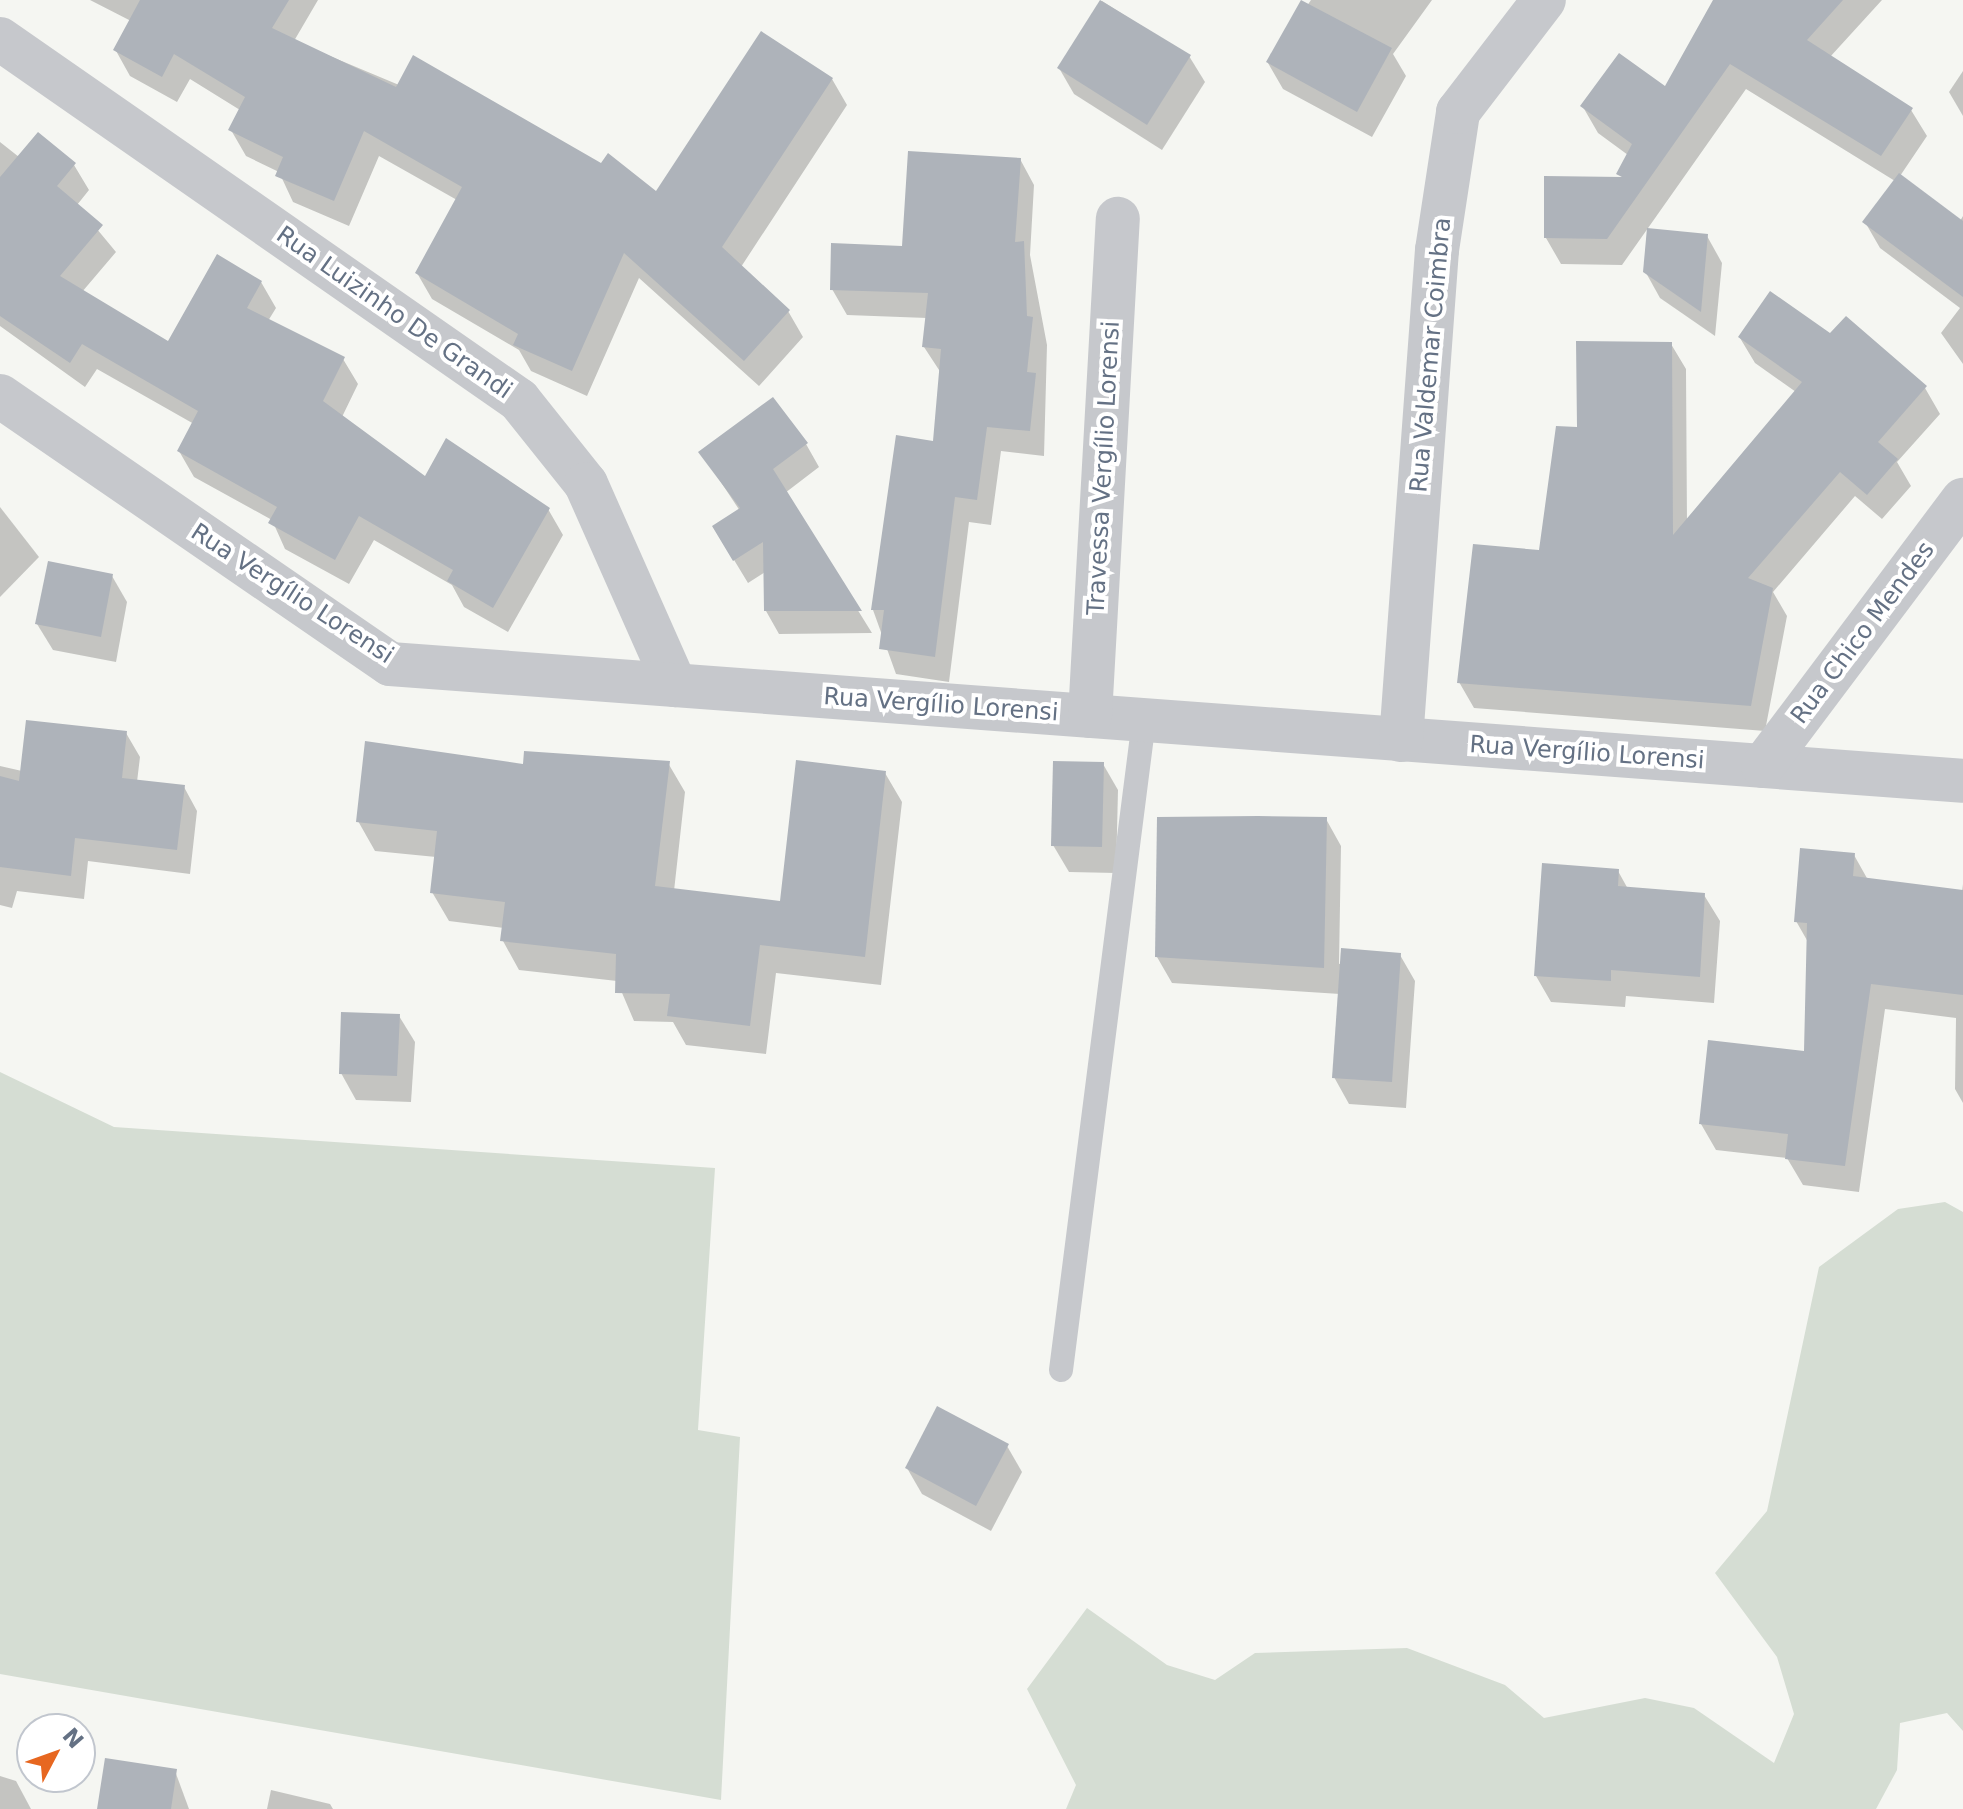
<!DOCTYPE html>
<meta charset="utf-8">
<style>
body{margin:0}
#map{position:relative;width:1963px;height:1809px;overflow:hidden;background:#f5f6f2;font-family:"DejaVu Sans",sans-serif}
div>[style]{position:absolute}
.green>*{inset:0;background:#d5ddd3}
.shadow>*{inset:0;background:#0003}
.building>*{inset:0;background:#aeb3ba}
.lane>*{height:24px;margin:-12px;padding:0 12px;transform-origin:12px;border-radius:12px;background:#c6c8cc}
.street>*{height:44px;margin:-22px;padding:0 22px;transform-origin:22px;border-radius:22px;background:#c6c8cc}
span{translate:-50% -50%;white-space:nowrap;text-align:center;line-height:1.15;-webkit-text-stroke:8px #fff;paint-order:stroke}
.street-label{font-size:24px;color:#647184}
.north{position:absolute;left:16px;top:1713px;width:80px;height:80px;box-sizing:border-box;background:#fff;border:2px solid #c1c6ce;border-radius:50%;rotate:49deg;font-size:22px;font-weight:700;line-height:32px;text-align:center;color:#647184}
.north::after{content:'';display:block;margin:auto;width:28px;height:36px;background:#e76720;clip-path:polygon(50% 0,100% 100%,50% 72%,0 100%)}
</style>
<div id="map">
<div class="green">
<div style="clip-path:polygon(0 1072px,114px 1127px,715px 1168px,698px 1430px,740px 1437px,721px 1800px,0 1674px)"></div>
<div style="clip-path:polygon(1945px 1202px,1963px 1212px,1963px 1731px,1947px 1713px,1900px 1723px,1897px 1770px,1876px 1809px,1066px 1809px,1076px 1785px,1027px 1689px,1087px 1608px,1167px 1665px,1215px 1680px,1255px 1653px,1407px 1648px,1505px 1685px,1544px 1718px,1645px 1698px,1694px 1708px,1774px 1763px,1794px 1714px,1777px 1657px,1715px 1573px,1767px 1511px,1819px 1267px,1898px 1209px)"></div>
</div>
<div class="shadow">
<div style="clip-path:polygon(90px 0,318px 0,294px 41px,657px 193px,832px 79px,847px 105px,741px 267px,788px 311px,803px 337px,759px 386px,639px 278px,587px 396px,531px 371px,519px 350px,432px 299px,417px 273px,457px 200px,379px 156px,349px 226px,293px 202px,279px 172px,246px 156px,231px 130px,240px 110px,190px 79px,177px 102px,130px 76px,115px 49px,131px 21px)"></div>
<div style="clip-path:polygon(1311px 0,1432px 0,1393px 54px,1406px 76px,1372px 137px,1283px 89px,1268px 63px)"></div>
<div style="clip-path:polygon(1715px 0,1882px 0,1830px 57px,1911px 110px,1927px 136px,1900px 176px,1960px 221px,1963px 216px,1963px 364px,1941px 333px,1960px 308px,1880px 248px,1865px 222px,1895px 181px,1746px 89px,1622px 265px,1561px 264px,1546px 238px,1621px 179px,1628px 155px,1598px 133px,1583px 107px,1665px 89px)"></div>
<div style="clip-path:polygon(1102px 1px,1189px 56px,1205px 82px,1162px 150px,1074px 94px,1059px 68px)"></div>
<div style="clip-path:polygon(1963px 71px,1963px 116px,1949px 92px)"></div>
<div style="clip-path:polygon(0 142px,19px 157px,74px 165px,89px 190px,77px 205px,116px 252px,82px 292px,168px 344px,261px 282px,276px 308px,268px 321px,343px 359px,358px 384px,342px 417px,425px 479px,548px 509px,563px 535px,508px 632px,464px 607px,452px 585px,374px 540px,349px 584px,285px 549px,272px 520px,194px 477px,179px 451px,194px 424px,97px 369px,85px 387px,0 326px)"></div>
<div style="clip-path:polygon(1020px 159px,1034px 185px,1030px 255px,1047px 345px,1044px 456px,1001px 451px,991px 525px,969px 522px,949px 682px,896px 674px,873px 610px,897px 438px,935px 443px,941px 373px,924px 347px,927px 318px,847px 315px,832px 289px,904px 248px)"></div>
<div style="clip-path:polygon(1707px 236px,1722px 263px,1715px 336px,1660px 298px,1645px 271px)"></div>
<div style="clip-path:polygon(1831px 336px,1925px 388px,1940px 414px,1897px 462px,1911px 486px,1882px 519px,1855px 496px,1773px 592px,1787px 616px,1765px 731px,1474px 708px,1459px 682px,1540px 552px,1579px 430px,1671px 344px,1686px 369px,1687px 522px,1796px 392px,1755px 363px,1740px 338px)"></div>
<div style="clip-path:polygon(806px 444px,819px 467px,785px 493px,872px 633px,779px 634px,766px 611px,765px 572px,748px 583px,728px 550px,740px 511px,701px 452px)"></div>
<div style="clip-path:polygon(0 507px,39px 557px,0 597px)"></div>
<div style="clip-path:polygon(112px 576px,127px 602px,116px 662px,53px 650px,37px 624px)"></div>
<div style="clip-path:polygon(126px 733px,140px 757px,137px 782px,184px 787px,197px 811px,190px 874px,88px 861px,84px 899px,17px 891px,12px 908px,0 905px,0 766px,22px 771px)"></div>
<div style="clip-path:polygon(668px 763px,685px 792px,674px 891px,781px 903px,885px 773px,902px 802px,881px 985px,776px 973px,766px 1054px,686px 1045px,673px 1022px,634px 1021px,617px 981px,519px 970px,503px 941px,504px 928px,449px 921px,432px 892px,436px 857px,375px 851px,358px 821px,525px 767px)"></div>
<div style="clip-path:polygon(1103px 764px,1118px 790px,1116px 873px,1069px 872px,1053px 845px)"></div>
<div style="clip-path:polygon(1326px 819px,1341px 846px,1339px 964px,1400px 955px,1415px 981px,1406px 1108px,1349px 1104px,1334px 1077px,1340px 994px,1172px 983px,1157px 957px)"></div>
<div style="clip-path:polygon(1854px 855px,1868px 880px,1962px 892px,1963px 884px,1963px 1103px,1955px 1089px,1956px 1018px,1885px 1009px,1859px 1192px,1803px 1185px,1787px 1158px,1716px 1150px,1701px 1124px,1806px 1053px,1808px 942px,1796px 921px)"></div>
<div style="clip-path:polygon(1618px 871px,1628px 889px,1704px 895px,1720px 921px,1714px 1003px,1626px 996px,1625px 1007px,1551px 1002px,1536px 976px)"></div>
<div style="clip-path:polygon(399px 1016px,415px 1042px,411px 1102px,356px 1100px,341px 1073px)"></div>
<div style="clip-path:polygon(1007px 1446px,1022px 1472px,991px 1531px,922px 1494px,907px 1468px)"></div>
<div style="clip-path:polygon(175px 1771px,189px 1809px,99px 1809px)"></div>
<div style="clip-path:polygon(0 1776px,16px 1781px,31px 1809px,0 1809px)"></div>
<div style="clip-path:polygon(271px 1790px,330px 1804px,333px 1809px,267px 1809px)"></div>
</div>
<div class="building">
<div style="clip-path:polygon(140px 0,289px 0,272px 28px,396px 87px,413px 55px,601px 163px,608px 153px,656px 191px,761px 31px,833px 78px,722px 247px,790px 310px,744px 361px,624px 253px,572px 371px,513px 345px,518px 334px,415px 273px,462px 187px,364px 131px,334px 201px,275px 176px,283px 157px,228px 130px,245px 97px,174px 54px,162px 77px,113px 50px)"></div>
<div style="clip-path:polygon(1100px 0,1191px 55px,1147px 125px,1057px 68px)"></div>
<div style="clip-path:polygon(1301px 0,1392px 48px,1357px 112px,1266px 62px)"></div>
<div style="clip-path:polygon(1713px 0,1843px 0,1807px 40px,1913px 108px,1881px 156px,1730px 64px,1607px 239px,1544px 238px,1544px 176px,1622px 177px,1616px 174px,1632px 144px,1580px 106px,1619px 53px,1665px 86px)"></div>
<div style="clip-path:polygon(38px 132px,76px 163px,57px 186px,103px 225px,60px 276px,168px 341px,217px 254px,262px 281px,247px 308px,345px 357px,323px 401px,425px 476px,446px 438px,550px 508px,493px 608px,447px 581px,453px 570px,359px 516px,335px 560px,268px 523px,277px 507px,177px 451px,198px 411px,82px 344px,70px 363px,0 316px,0 177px)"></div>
<div style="clip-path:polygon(908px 151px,1021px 158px,1015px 242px,1024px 241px,1027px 316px,1033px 317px,1027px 372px,1036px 373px,1030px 431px,987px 427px,977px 500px,955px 497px,935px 657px,879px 649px,884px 610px,871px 610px,896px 435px,933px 441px,941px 349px,922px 347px,928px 293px,830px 290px,831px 243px,902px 246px)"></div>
<div style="clip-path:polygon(1899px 173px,1963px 221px,1963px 297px,1862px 222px)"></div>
<div style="clip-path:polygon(1647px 228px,1708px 234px,1701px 312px,1643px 272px)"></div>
<div style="clip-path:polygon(1770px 291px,1830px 333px,1846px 316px,1927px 386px,1878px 442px,1898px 459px,1867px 495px,1840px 472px,1748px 578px,1773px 588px,1751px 706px,1457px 683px,1473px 544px,1539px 550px,1556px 426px,1577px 427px,1576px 341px,1672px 342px,1673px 535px,1802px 382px,1738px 337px)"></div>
<div style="clip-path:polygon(773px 397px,808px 443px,773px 469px,862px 611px,764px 611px,763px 542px,733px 561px,712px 526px,740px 508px,698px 452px)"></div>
<div style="clip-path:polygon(48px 561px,113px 574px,101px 637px,35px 624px)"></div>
<div style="clip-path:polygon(26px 720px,127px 731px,122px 778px,185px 785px,177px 850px,75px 838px,71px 876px,0 867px,0 776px,19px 781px)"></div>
<div style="clip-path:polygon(365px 741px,523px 764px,524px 751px,670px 761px,655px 886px,780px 901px,796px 760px,886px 771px,865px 957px,760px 945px,750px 1026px,667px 1016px,670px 994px,615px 993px,616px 954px,500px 941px,505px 902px,430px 893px,437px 831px,356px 822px)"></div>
<div style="clip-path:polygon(1053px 761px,1104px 762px,1102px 847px,1051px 846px)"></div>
<div style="clip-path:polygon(1258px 816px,1327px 817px,1324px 968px,1155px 957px,1157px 817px)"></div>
<div style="clip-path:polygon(1800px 848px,1855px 853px,1853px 876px,1963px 890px,1963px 995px,1871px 984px,1845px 1166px,1785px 1159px,1788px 1134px,1699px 1124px,1708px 1040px,1804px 1051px,1807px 923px,1794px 922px)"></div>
<div style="clip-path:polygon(1542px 863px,1619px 869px,1618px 886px,1705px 893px,1700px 977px,1611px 970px,1611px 981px,1534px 976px)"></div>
<div style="clip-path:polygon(1341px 948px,1401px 953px,1392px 1082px,1332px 1078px)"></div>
<div style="clip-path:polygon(341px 1012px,400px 1014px,397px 1076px,339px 1074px)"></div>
<div style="clip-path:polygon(937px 1406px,1009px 1444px,976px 1506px,905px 1468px)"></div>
<div style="clip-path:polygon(105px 1758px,177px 1769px,171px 1809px,97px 1809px)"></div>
</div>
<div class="lane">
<div style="left:1061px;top:1370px;width:655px;rotate:-82.72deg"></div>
</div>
<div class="street">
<div style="left:0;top:39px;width:632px;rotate:34.82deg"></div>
<div style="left:519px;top:400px;width:107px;rotate:51.4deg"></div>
<div style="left:586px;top:484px;width:220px;rotate:66.1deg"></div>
<div style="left:0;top:396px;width:473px;rotate:34.5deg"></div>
<div style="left:390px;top:664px;width:1577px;rotate:4.25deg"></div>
<div style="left:1090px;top:716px;width:498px;rotate:-86.8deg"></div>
<div style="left:1401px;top:740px;width:491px;rotate:-85.8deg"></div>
<div style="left:1437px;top:250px;width:140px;rotate:-81.3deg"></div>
<div style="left:1458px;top:112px;width:141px;rotate:-52.5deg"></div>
<div style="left:1763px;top:766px;width:333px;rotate:-53.1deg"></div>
</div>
<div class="street-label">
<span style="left:394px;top:313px;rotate:35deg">Rua Luizinho De Grandi</span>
<span style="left:1431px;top:355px;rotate:-85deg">Rua Valdemar Coimbra</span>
<span style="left:1104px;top:468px;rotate:-87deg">Travessa Vergílio Lorensi</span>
<span style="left:292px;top:594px;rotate:33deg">Rua Vergílio Lorensi</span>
<span style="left:1863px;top:633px;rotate:-53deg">Rua Chico Mendes</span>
<span style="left:941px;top:705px;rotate:4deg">Rua Vergílio Lorensi</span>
<span style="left:1587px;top:753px;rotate:4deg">Rua Vergílio Lorensi</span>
</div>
<div class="north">N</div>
</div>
